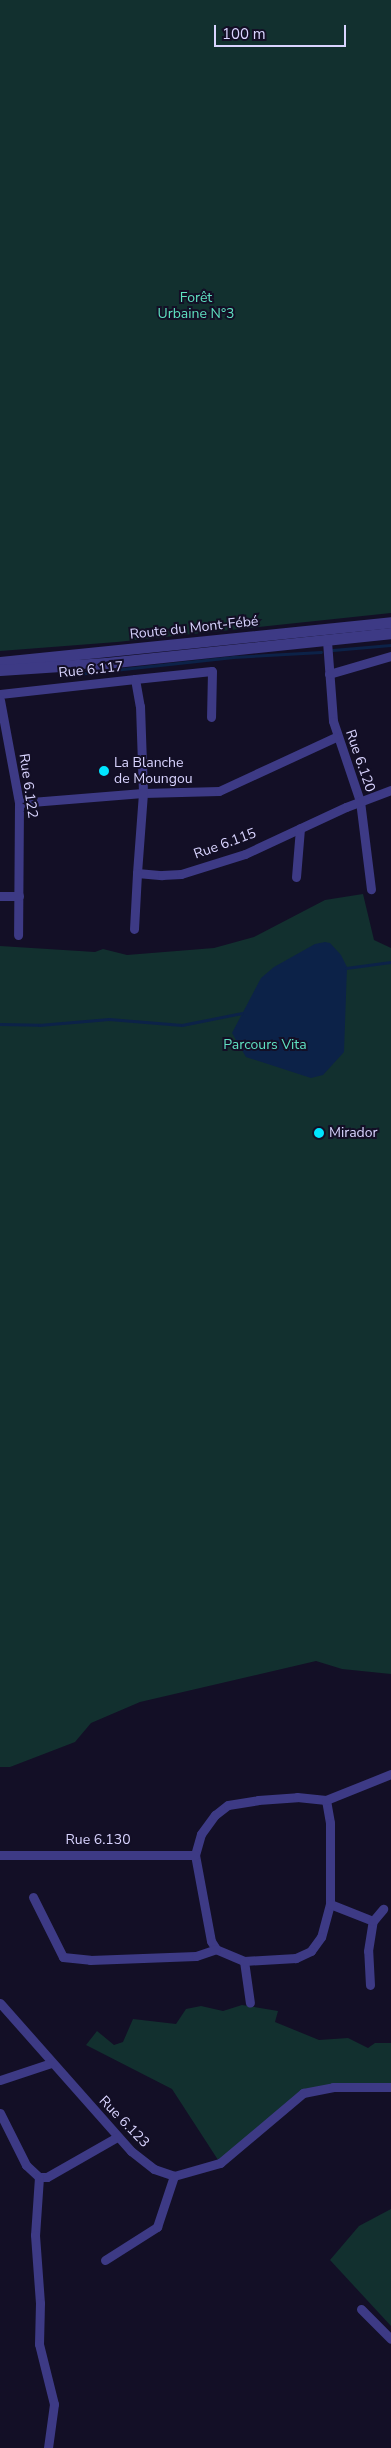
<!DOCTYPE html>
<meta charset="utf-8">
<style>
body{margin:0}
#map{position:relative;width:391px;height:2448px;overflow:hidden;background:#130f26;font-family:"Nunito Sans",sans-serif}
div>[style]{position:absolute}
.green>*{inset:0;background:#12302f}
.water>*{inset:0;background:#0c2248}
.stream>*{height:2.5px;margin:-1.25px;padding:0 1.25px;transform-origin:1.25px;border-radius:1.25px;background:#0c2248}
.minor>*{height:9px;margin:-4.5px;padding:0 4.5px;transform-origin:4.5px;border-radius:4.5px;background:#3d3a85}
.tertiary>*{height:11px;margin:-5.5px;padding:0 5.5px;transform-origin:5.5px;border-radius:5.5px;background:#3d3a85}
.dots>*{width:14px;height:14px;translate:-50% -50%;box-sizing:border-box;border:2px solid #130f26;border-radius:50%}
span{translate:-50% -50%;white-space:nowrap;text-align:center;line-height:1.15;-webkit-text-stroke:4px #130f26;paint-order:stroke}
.park-label{font-size:14px;color:#5fe0c0}
.street-label{font-size:14px;color:#d9d4ff}
.poi-label{font-size:14px;color:#d9d4ff}
.left{translate:0 -50%;text-align:left}
.scale{position:absolute;left:214px;top:25px;width:132px;height:22px;box-sizing:border-box;border:2px solid #d9d4ff;border-top:0;padding-left:6px;font-size:15px;line-height:18px;white-space:nowrap;color:#d9d4ff;-webkit-text-stroke:4px #130f26;paint-order:stroke}
</style>
<div id="map">
<div class="green">
<div style="clip-path:polygon(0 0,391px 0,391px 613px,117px 642px,0 651px)"></div>
<div style="clip-path:polygon(363px 894px,374px 940px,391px 948px,391px 1674px,342px 1669px,316px 1661px,140px 1702px,91px 1723px,75px 1742px,10px 1767px,0 1767px,0 946px,95px 952px,103px 949px,127px 955px,214px 948px,254px 937px,325px 900px)"></div>
<div style="clip-path:polygon(242px 2005px,278px 2011px,275px 2022px,319px 2040px,348px 2038px,368px 2048px,375px 2043px,391px 2043px,391px 2087px,303px 2093px,220px 2163px,172px 2089px,86px 2045px,97px 2031px,114px 2045px,123px 2042px,133px 2019px,176px 2024px,186px 2009px,201px 2006px,223px 2011px)"></div>
<div style="clip-path:polygon(391px 2209px,391px 2326px,330px 2260px,359px 2226px)"></div>
</div>
<div class="water">
<div style="clip-path:polygon(325px 942px,330px 943px,341px 955px,347px 967px,344px 1052px,323px 1075px,311px 1078px,246px 1057px,232px 1033px,261px 978px,274px 967px,315px 944px)"></div>
</div>
<div class="stream">
<div style="left:333px;top:650px;width:58px;rotate:-4.9deg"></div>
<div style="left:68px;top:675px;width:166px;rotate:-6.2deg"></div>
<div style="left:233px;top:657px;width:88px;rotate:-3.3deg"></div>
<div style="left:346px;top:968px;width:45px;rotate:-7.6deg"></div>
<div style="left:0;top:1024px;width:39px;rotate:1deg"></div>
<div style="left:39px;top:1025px;width:70px;rotate:-4.9deg"></div>
<div style="left:109px;top:1019px;width:73px;rotate:4.7deg"></div>
<div style="left:182px;top:1025px;width:61px;rotate:-11.3deg"></div>
</div>
<div class="minor">
<div style="left:327px;top:641px;width:80px;rotate:85.7deg"></div>
<div style="left:333px;top:721px;width:84px;rotate:71.4deg"></div>
<div style="left:360px;top:801px;width:89px;rotate:82.9deg"></div>
<div style="left:329px;top:674px;width:65px;rotate:-16.2deg"></div>
<div style="left:135px;top:679px;width:77px;rotate:-5.9deg"></div>
<div style="left:212px;top:671px;width:46px;rotate:91.2deg"></div>
<div style="left:0;top:694px;width:136px;rotate:-6.3deg"></div>
<div style="left:135px;top:679px;width:27px;rotate:80deg"></div>
<div style="left:140px;top:706px;width:87px;rotate:88deg"></div>
<div style="left:143px;top:793px;width:76px;rotate:-1.5deg"></div>
<div style="left:219px;top:791px;width:129px;rotate:-24.8deg"></div>
<div style="left:0;top:700px;width:105px;rotate:79.5deg"></div>
<div style="left:19px;top:803px;width:132px;rotate:90.4deg"></div>
<div style="left:19px;top:803px;width:124px;rotate:-4.6deg"></div>
<div style="left:143px;top:793px;width:80px;rotate:94.3deg"></div>
<div style="left:137px;top:873px;width:25px;rotate:5deg"></div>
<div style="left:162px;top:875px;width:19px;rotate:-3deg"></div>
<div style="left:181px;top:874px;width:67px;rotate:-17.4deg"></div>
<div style="left:245px;top:854px;width:111px;rotate:-25deg"></div>
<div style="left:346px;top:807px;width:48px;rotate:-20.7deg"></div>
<div style="left:296px;top:877px;width:49px;rotate:-85.3deg"></div>
<div style="left:0;top:896px;width:19px"></div>
<div style="left:134px;top:929px;width:56px;rotate:-86.9deg"></div>
<div style="left:326px;top:1800px;width:23px;rotate:80deg"></div>
<div style="left:330px;top:1823px;width:81px;rotate:90deg"></div>
<div style="left:330px;top:1904px;width:34px;rotate:105deg"></div>
<div style="left:321px;top:1937px;width:17px;rotate:126deg"></div>
<div style="left:311px;top:1951px;width:17px;rotate:155deg"></div>
<div style="left:296px;top:1958px;width:52px;rotate:176.7deg"></div>
<div style="left:244px;top:1961px;width:30px;rotate:-157deg"></div>
<div style="left:216px;top:1949px;width:9px;rotate:-122deg"></div>
<div style="left:211px;top:1941px;width:87px;rotate:-100.5deg"></div>
<div style="left:195px;top:1855px;width:22px;rotate:-74deg"></div>
<div style="left:201px;top:1834px;width:24px;rotate:-54deg"></div>
<div style="left:215px;top:1815px;width:16px;rotate:-38deg"></div>
<div style="left:228px;top:1805px;width:30px;rotate:-9deg"></div>
<div style="left:258px;top:1800px;width:39px;rotate:-4deg"></div>
<div style="left:297px;top:1797px;width:29px;rotate:6deg"></div>
<div style="left:326px;top:1800px;width:70px;rotate:-21.8deg"></div>
<div style="left:0;top:1855px;width:195px"></div>
<div style="left:33px;top:1897px;width:67px;rotate:63.4deg"></div>
<div style="left:63px;top:1957px;width:27px;rotate:6deg"></div>
<div style="left:90px;top:1960px;width:106px;rotate:-2.2deg"></div>
<div style="left:196px;top:1956px;width:21px;rotate:-19deg"></div>
<div style="left:330px;top:1904px;width:46px;rotate:21.6deg"></div>
<div style="left:244px;top:1961px;width:42px;rotate:81.9deg"></div>
<div style="left:370px;top:1985px;width:34px;rotate:-93deg"></div>
<div style="left:368px;top:1951px;width:30px;rotate:-81deg"></div>
<div style="left:373px;top:1921px;width:16px;rotate:-50deg"></div>
<div style="left:0;top:2003px;width:198px;rotate:48.5deg"></div>
<div style="left:131px;top:2151px;width:29px;rotate:38deg"></div>
<div style="left:154px;top:2169px;width:21px;rotate:19deg"></div>
<div style="left:174px;top:2176px;width:48px;rotate:-15.8deg"></div>
<div style="left:220px;top:2163px;width:109px;rotate:-40.1deg"></div>
<div style="left:303px;top:2093px;width:31px;rotate:-11deg"></div>
<div style="left:333px;top:2087px;width:58px"></div>
<div style="left:0;top:2080px;width:54px;rotate:-18.4deg"></div>
<div style="left:0;top:2113px;width:58px;rotate:63.4deg"></div>
<div style="left:26px;top:2165px;width:18px;rotate:43deg"></div>
<div style="left:39px;top:2177px;width:8px"></div>
<div style="left:47px;top:2177px;width:81px;rotate:-29.7deg"></div>
<div style="left:39px;top:2177px;width:58px;rotate:93.9deg"></div>
<div style="left:35px;top:2235px;width:68px;rotate:85.8deg"></div>
<div style="left:40px;top:2303px;width:41px;rotate:91.4deg"></div>
<div style="left:39px;top:2344px;width:62px;rotate:76deg"></div>
<div style="left:54px;top:2404px;width:44px;rotate:97.8deg"></div>
<div style="left:105px;top:2260px;width:62px;rotate:-32.4deg"></div>
<div style="left:157px;top:2227px;width:54px;rotate:-71.6deg"></div>
<div style="left:361px;top:2309px;width:42px;rotate:45deg"></div>
</div>
<div class="tertiary">
<div style="left:0;top:662px;width:393px;rotate:-5.8deg"></div>
<div style="left:0;top:670px;width:106px;rotate:-3.8deg"></div>
<div style="left:106px;top:663px;width:287px;rotate:-6deg"></div>
</div>
<div class="dots">
<div style="left:104px;top:771px;background:#00e5ff"></div>
<div style="left:319px;top:1133px;background:#00e5ff"></div>
</div>
<div class="park-label">
<span style="left:196px;top:306px">Forêt<br>Urbaine N°3</span>
<span style="left:265px;top:1045px">Parcours Vita</span>
</div>
<div class="street-label">
<span style="left:194px;top:628px;rotate:-6deg">Route du Mont-Fébé</span>
<span style="left:91px;top:670px;rotate:-6deg">Rue 6.117</span>
<span style="left:360px;top:761px;rotate:71deg">Rue 6.120</span>
<span style="left:28px;top:786px;rotate:82deg">Rue 6.122</span>
<span style="left:225px;top:844px;rotate:-20deg">Rue 6.115</span>
<span style="left:98px;top:1840px">Rue 6.130</span>
<span style="left:124px;top:2122px;rotate:46deg">Rue 6.123</span>
</div>
<div class="poi-label">
<span class="left" style="left:114px;top:771px">La Blanche<br>de Moungou</span>
<span class="left" style="left:329px;top:1133px">Mirador</span>
</div>
<div class="scale">100 m</div>
</div>
